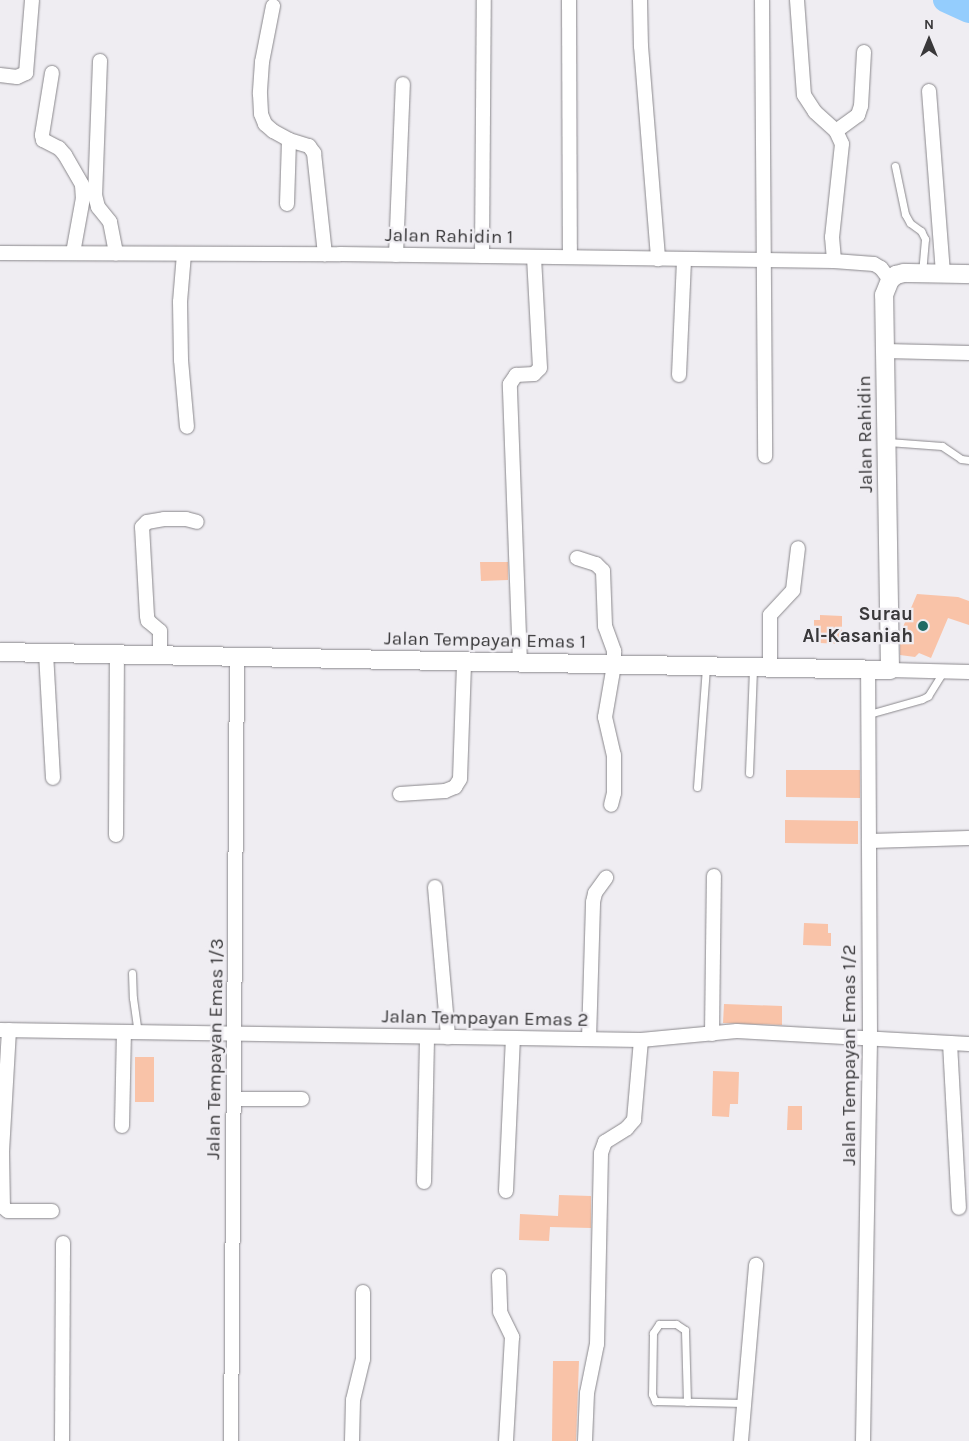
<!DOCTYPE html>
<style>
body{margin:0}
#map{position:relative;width:969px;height:1441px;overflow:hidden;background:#efedf2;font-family:Karla,sans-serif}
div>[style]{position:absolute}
.river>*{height:24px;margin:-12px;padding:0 12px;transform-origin:12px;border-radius:12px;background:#94cdfd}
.building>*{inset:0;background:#f9c3a8}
.roads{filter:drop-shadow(0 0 1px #8a888c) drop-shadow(0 0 1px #8a888c)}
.service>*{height:7px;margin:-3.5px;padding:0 3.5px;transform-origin:3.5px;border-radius:3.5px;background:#fff}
.minor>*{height:14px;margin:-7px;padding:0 7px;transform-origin:7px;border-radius:7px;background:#fff}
.tertiary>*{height:18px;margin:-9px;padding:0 9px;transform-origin:9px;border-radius:9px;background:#fff}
.dots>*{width:14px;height:14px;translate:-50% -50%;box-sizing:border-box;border:2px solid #efedf2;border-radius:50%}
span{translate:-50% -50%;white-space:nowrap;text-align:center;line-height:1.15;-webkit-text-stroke:4.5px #efedf2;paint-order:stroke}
.street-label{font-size:19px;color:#39383a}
.poi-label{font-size:19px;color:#39383a;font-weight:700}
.right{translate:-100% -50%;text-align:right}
.north{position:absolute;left:904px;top:15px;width:50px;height:50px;-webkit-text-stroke:4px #efedf2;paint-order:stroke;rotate:0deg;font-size:14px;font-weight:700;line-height:20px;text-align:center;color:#39383a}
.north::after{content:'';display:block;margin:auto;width:18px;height:22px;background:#39383a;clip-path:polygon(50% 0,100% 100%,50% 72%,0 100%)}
</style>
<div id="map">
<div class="river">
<div style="left:945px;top:0;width:26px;rotate:25deg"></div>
</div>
<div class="building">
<div style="clip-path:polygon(480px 562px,508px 562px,508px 580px,481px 581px)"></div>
<div style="clip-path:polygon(917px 594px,958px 597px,969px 601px,969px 625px,948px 618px,931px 658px,919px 653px,915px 657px,900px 655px,900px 634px)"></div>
<div style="clip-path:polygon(820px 615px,842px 616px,842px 644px,820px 643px,820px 634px,814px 634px,814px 620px,820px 620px)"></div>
<div style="clip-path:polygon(786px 770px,860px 770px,860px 798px,786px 797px)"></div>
<div style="clip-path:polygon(785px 820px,858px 821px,858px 844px,785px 843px)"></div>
<div style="clip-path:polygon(804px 923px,828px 924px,828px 933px,831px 933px,831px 946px,803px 945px)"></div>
<div style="clip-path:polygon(724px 1004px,782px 1006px,782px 1025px,723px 1023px)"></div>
<div style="clip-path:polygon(135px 1057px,154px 1057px,154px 1102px,135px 1102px)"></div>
<div style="clip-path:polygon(713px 1071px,739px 1072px,738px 1104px,730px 1104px,729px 1117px,712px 1116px)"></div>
<div style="clip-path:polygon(788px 1106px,802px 1106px,802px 1130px,787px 1130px)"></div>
<div style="clip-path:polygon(559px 1195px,591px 1196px,591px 1228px,550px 1227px,549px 1241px,519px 1240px,520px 1214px,558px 1216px)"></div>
<div style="clip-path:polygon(553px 1361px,579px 1361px,576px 1441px,552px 1441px)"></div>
</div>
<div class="roads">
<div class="service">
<div style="left:895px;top:166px;width:49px;rotate:78.2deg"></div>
<div style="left:905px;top:214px;width:10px;rotate:61deg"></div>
<div style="left:910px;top:223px;width:14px;rotate:36deg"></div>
<div style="left:921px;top:231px;width:9px;rotate:63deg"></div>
<div style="left:925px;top:239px;width:34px;rotate:95deg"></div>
<div style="left:888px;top:442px;width:54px;rotate:4.2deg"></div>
<div style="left:942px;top:446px;width:23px;rotate:34deg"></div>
<div style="left:961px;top:459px;width:8px;rotate:7deg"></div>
<div style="left:869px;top:714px;width:55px;rotate:-15.8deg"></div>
<div style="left:922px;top:699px;width:7px;rotate:-27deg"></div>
<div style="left:928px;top:696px;width:28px;rotate:-58deg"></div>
<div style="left:749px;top:773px;width:105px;rotate:-87.8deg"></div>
<div style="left:697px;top:787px;width:120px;rotate:-85.7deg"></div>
<div style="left:132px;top:973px;width:25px;rotate:88deg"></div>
<div style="left:133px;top:998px;width:35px;rotate:82deg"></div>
<div style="left:687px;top:1402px;width:72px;rotate:-91.6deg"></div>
<div style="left:685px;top:1330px;width:11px;rotate:-146deg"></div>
<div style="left:676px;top:1324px;width:17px;rotate:180deg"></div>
<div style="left:659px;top:1324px;width:11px;rotate:124deg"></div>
<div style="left:653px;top:1333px;width:61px;rotate:90.9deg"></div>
<div style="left:652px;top:1394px;width:8px;rotate:67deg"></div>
<div style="left:655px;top:1401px;width:88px;rotate:1.3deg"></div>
</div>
<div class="minor">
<div style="left:569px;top:0;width:257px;rotate:89.8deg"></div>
<div style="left:640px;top:0;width:46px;rotate:88.8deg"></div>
<div style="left:641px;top:46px;width:214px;rotate:85.4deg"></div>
<div style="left:762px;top:0;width:456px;rotate:89.6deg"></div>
<div style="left:797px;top:0;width:95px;rotate:85.8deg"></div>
<div style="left:804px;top:95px;width:20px;rotate:57deg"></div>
<div style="left:815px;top:112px;width:28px;rotate:42deg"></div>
<div style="left:836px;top:131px;width:14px;rotate:65deg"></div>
<div style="left:842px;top:144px;width:94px;rotate:96.1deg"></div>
<div style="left:832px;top:237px;width:24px;rotate:85deg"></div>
<div style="left:273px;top:6px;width:57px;rotate:101.1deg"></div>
<div style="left:262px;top:62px;width:32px;rotate:94deg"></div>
<div style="left:260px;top:94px;width:20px;rotate:87deg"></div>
<div style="left:261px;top:114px;width:11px;rotate:68deg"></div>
<div style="left:265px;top:124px;width:11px;rotate:41deg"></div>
<div style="left:273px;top:131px;width:18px;rotate:29deg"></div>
<div style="left:289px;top:140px;width:21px;rotate:17deg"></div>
<div style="left:309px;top:146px;width:9px;rotate:54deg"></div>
<div style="left:314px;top:153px;width:102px;rotate:83.8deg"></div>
<div style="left:100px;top:61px;width:134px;rotate:92.1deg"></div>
<div style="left:95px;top:195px;width:12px;rotate:76deg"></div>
<div style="left:98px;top:207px;width:19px;rotate:51deg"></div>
<div style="left:110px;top:222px;width:32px;rotate:79deg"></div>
<div style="left:52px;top:73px;width:63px;rotate:99.2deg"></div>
<div style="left:42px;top:135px;width:5px;rotate:79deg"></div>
<div style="left:43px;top:140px;width:18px;rotate:27deg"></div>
<div style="left:59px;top:148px;width:9px;rotate:49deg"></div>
<div style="left:65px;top:155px;width:34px;rotate:60deg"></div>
<div style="left:82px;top:185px;width:13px;rotate:86deg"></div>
<div style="left:83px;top:198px;width:56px;rotate:100.3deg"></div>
<div style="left:0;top:75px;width:17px;rotate:7deg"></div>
<div style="left:17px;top:77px;width:10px;rotate:-24deg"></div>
<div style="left:26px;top:73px;width:73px;rotate:-85.3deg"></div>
<div style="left:929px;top:91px;width:183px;rotate:85.6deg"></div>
<div style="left:836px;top:131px;width:27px;rotate:-36deg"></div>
<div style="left:858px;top:115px;width:9px;rotate:-72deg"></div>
<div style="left:861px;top:106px;width:54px;rotate:-86.8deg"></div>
<div style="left:287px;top:204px;width:64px;rotate:-88.2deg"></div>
<div style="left:0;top:253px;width:340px;rotate:0.2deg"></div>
<div style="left:340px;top:254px;width:494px;rotate:0.8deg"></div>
<div style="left:834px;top:261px;width:40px;rotate:4.3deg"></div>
<div style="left:874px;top:264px;width:8px;rotate:30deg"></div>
<div style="left:881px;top:268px;width:15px;rotate:53deg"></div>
<div style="left:184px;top:254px;width:48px;rotate:94.8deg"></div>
<div style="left:180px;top:302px;width:58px;rotate:89deg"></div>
<div style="left:181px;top:360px;width:67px;rotate:84.9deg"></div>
<div style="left:396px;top:255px;width:171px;rotate:-87.7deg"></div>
<div style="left:482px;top:256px;width:256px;rotate:-89.6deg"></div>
<div style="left:885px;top:351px;width:84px;rotate:1.4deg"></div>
<div style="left:679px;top:375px;width:115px;rotate:-87.5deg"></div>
<div style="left:577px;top:558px;width:20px;rotate:18deg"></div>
<div style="left:596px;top:564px;width:10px;rotate:45deg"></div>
<div style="left:603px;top:571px;width:55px;rotate:87.9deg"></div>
<div style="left:605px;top:626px;width:27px;rotate:70deg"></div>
<div style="left:614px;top:651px;width:14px;rotate:90deg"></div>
<div style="left:614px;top:665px;width:53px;rotate:99.8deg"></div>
<div style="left:605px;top:717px;width:39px;rotate:77deg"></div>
<div style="left:614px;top:755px;width:38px;rotate:90deg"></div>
<div style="left:614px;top:793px;width:12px;rotate:104deg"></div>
<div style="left:46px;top:653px;width:125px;rotate:86.8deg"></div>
<div style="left:160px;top:655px;width:24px;rotate:-90deg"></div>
<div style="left:160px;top:631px;width:16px;rotate:-140deg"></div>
<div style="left:148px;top:621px;width:5px;rotate:-101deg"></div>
<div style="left:147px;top:616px;width:89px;rotate:-93.2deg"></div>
<div style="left:142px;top:527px;width:7px;rotate:-45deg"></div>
<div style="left:147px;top:522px;width:17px;rotate:-10deg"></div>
<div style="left:164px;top:519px;width:22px"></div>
<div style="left:186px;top:519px;width:11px;rotate:15deg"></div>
<div style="left:520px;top:663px;width:279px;rotate:-92.1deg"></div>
<div style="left:510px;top:384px;width:11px;rotate:-56deg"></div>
<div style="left:516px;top:375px;width:18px;rotate:-3deg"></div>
<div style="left:534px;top:374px;width:8px;rotate:-45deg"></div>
<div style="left:540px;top:368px;width:111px;rotate:-93.1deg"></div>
<div style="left:770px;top:668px;width:53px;rotate:-90deg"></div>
<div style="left:770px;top:615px;width:34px;rotate:-47deg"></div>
<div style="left:793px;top:590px;width:42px;rotate:-83.2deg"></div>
<div style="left:890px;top:670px;width:79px;rotate:1.5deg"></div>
<div style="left:400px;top:794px;width:45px;rotate:-3.8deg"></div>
<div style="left:445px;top:791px;width:11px;rotate:-22deg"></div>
<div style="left:455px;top:787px;width:9px;rotate:-58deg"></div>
<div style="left:460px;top:779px;width:117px;rotate:-88deg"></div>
<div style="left:116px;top:835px;width:181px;rotate:-89.7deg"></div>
<div style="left:869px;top:841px;width:100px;rotate:-1.7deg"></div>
<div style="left:435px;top:887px;width:151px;rotate:85deg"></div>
<div style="left:0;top:1030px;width:641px;rotate:0.89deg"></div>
<div style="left:641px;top:1040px;width:96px;rotate:-5.4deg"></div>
<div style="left:737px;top:1031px;width:232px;rotate:3.2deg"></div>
<div style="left:9px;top:1030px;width:122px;rotate:93.3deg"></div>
<div style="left:2px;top:1152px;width:55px;rotate:89deg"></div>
<div style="left:3px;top:1207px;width:6px;rotate:39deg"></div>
<div style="left:8px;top:1211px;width:44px"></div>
<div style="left:712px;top:1034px;width:158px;rotate:-89.3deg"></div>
<div style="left:589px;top:1039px;width:137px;rotate:-88.3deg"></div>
<div style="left:593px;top:902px;width:9px;rotate:-77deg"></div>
<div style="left:595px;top:893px;width:19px;rotate:-54deg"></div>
<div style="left:950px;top:1043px;width:165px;rotate:86.9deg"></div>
<div style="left:235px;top:1099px;width:67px"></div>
<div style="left:122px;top:1126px;width:93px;rotate:-88.8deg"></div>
<div style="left:424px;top:1182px;width:145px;rotate:-88.8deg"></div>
<div style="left:506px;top:1191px;width:153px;rotate:-87.4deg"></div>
<div style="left:499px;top:1276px;width:36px;rotate:88deg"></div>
<div style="left:500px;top:1312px;width:28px;rotate:64deg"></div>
<div style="left:512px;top:1337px;width:104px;rotate:93.3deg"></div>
<div style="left:62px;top:1441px;width:198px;rotate:-89.7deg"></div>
<div style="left:231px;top:1441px;width:784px;rotate:-89.56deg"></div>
<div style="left:352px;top:1441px;width:41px;rotate:-88.6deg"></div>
<div style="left:353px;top:1400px;width:42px;rotate:-76.3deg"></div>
<div style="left:363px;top:1359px;width:67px;rotate:-90deg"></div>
<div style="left:585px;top:1441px;width:48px;rotate:-87.6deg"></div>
<div style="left:587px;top:1393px;width:50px;rotate:-78.5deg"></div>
<div style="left:597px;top:1344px;width:191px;rotate:-88.8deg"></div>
<div style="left:601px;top:1153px;width:12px;rotate:-70deg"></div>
<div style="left:605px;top:1142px;width:26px;rotate:-32deg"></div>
<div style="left:627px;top:1128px;width:11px;rotate:-49deg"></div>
<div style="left:634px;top:1120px;width:80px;rotate:-85deg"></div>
<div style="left:741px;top:1441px;width:177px;rotate:-85.1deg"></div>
<div style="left:863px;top:1441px;width:403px;rotate:-89deg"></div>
<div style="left:870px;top:1038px;width:368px;rotate:-90.3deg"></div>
</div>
<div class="tertiary">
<div style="left:0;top:652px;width:890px;rotate:1.16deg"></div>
<div style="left:890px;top:670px;width:375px;rotate:-90.9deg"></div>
<div style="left:884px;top:295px;width:16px;rotate:-68deg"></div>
<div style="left:890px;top:280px;width:8px;rotate:-40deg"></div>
<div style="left:896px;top:275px;width:8px;rotate:-14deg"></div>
<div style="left:904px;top:273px;width:65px;rotate:0.9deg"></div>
</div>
</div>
<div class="dots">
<div style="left:923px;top:626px;background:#1f6a64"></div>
</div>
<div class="street-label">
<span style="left:449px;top:237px;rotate:1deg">Jalan Rahidin 1</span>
<span style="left:866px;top:434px;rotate:-91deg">Jalan Rahidin</span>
<span style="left:485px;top:641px;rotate:1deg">Jalan Tempayan Emas 1</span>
<span style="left:485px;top:1019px;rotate:1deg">Jalan Tempayan Emas 2</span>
<span style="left:216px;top:1049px;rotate:-89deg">Jalan Tempayan Emas 1/3</span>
<span style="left:850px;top:1055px;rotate:-90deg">Jalan Tempayan Emas 1/2</span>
</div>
<div class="poi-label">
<span class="right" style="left:913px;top:626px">Surau<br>Al-Kasaniah</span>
</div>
<div class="north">N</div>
</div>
